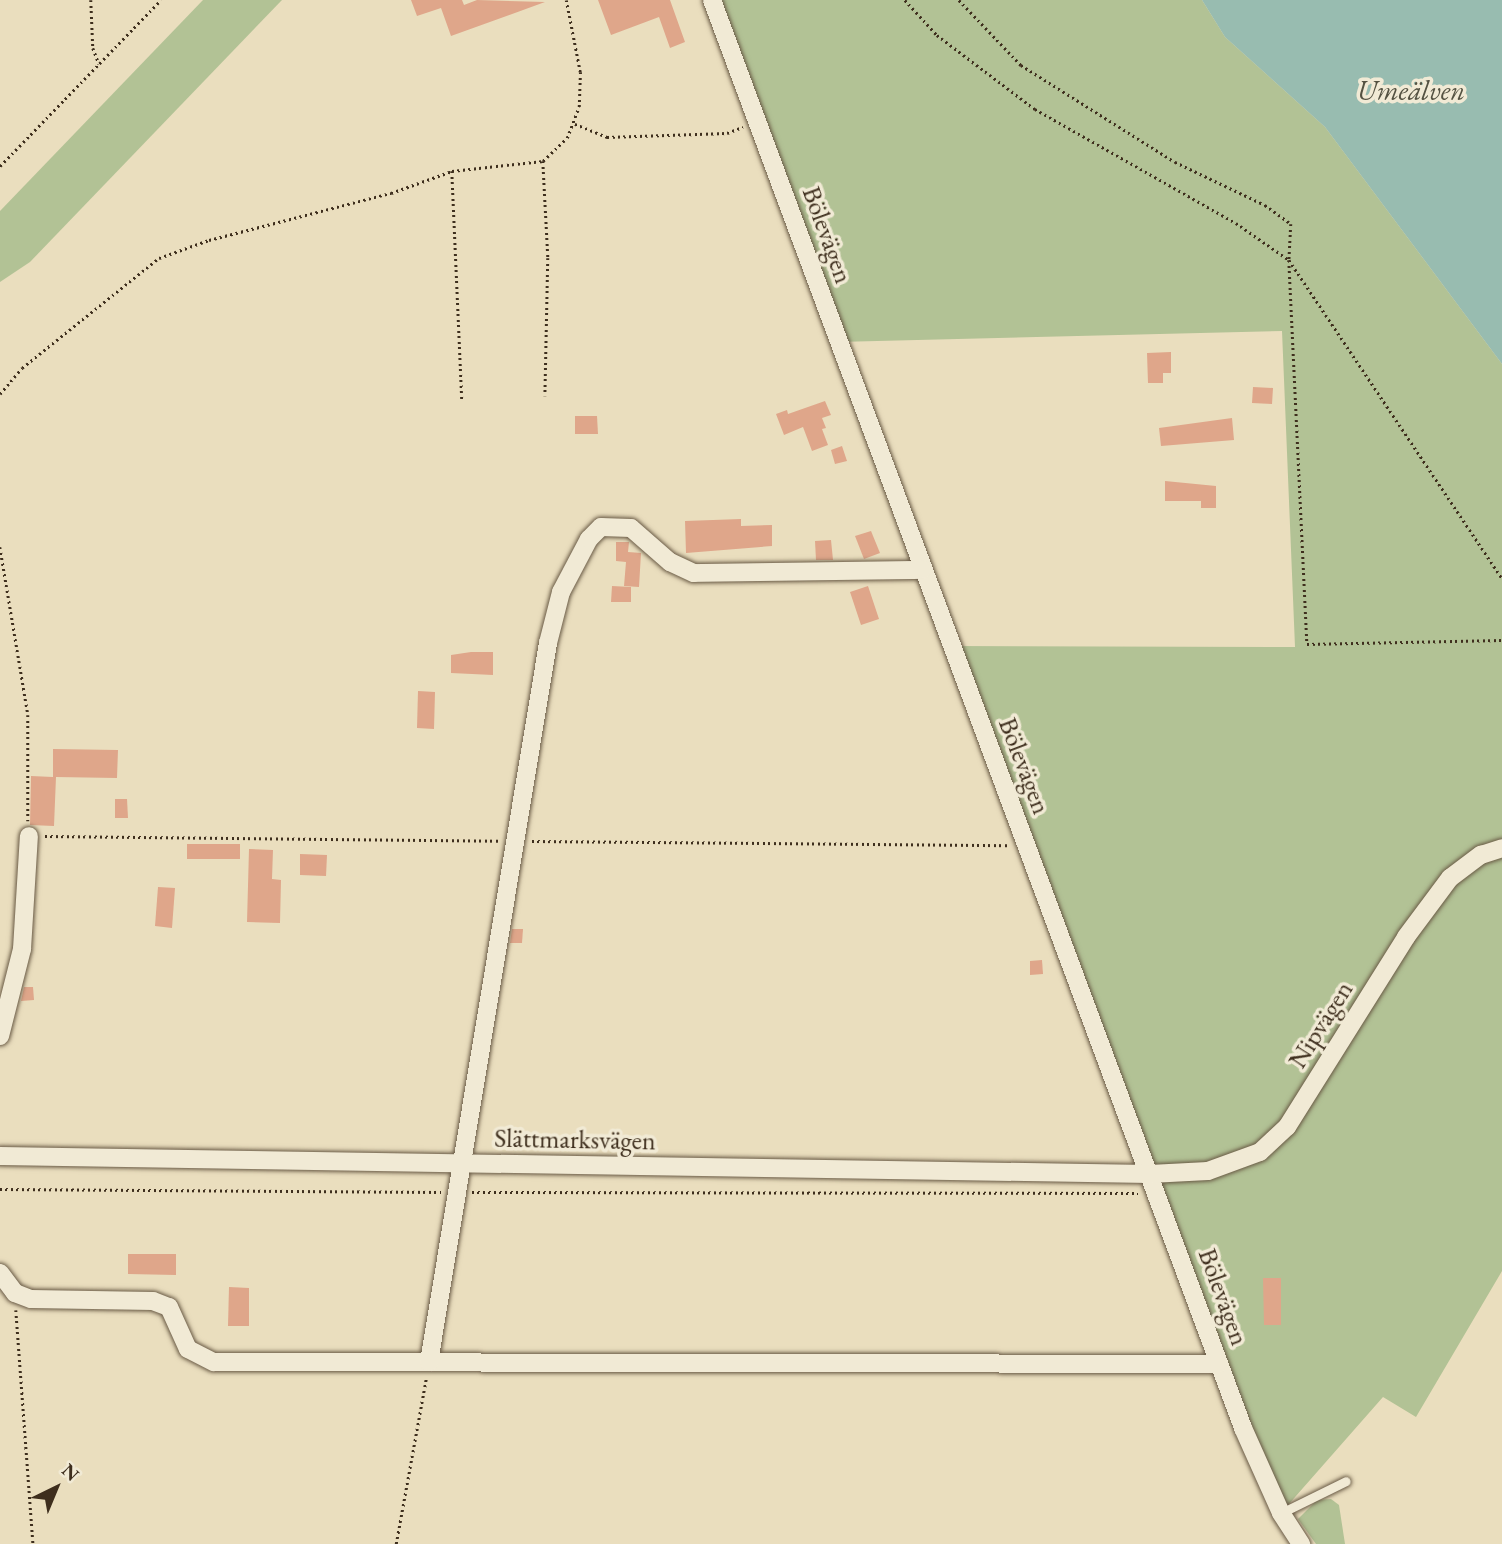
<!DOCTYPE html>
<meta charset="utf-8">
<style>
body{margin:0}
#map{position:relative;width:1502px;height:1544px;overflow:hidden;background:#eadebe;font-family:"EB Garamond",serif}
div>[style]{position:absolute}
.green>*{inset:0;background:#b2c295}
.water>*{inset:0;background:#98bcb0}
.building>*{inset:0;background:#dfa68a}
.path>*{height:2.5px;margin-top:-1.25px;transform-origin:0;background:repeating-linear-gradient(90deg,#3e2e1d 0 2px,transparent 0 5.5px)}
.roads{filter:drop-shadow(0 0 2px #695a45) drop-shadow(0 0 2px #695a45)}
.service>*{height:9px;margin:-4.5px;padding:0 4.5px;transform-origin:4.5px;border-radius:4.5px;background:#f1ead5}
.minor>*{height:18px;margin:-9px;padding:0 9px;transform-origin:9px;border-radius:9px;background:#f1ead5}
span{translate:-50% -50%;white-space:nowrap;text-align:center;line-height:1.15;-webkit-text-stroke:7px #f1ead5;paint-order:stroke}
.street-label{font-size:26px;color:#3e2e1d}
.water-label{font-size:28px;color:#545242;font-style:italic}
.north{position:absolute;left:21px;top:1453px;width:70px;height:70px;-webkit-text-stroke:5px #f1ead5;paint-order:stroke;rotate:43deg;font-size:19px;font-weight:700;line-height:28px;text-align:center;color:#3e2e1d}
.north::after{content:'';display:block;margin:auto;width:24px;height:32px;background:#3e2e1d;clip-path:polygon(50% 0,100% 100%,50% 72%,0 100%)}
</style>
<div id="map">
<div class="green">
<div style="clip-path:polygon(203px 0,282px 0,30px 262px,0 282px,0 211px)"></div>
<div style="clip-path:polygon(712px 0,1202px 0,1225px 37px,1325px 127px,1502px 364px,1502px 1271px,1416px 1417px,1383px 1397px,1281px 1513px,950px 646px,1295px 647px,1282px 331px,837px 342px)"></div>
<div style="clip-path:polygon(1331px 1499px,1339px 1505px,1345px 1544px,1316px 1544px,1298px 1519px,1317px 1500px)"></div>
</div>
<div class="water">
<div style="clip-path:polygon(1202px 0,1502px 0,1502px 364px,1325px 127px,1225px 37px)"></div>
</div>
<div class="building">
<div style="clip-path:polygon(411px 0,462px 0,464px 5px,477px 0,545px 2px,451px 36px,441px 8px,417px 16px)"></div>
<div style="clip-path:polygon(598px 0,670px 0,685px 42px,670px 48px,659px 17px,611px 35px)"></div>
<div style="clip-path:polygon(1171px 352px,1171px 373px,1163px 373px,1163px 383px,1148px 383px,1147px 353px)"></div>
<div style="clip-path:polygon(1253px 387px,1273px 388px,1272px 404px,1252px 403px)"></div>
<div style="clip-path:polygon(825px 401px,831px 415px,822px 418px,826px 428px,822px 429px,828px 445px,812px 451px,803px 427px,784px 435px,776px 414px,787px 410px,788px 414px)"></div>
<div style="clip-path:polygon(575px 416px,597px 416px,598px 434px,575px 434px)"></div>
<div style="clip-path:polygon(1232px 418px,1234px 440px,1161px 446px,1159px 428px)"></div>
<div style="clip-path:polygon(842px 446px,847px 461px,835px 464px,831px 450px)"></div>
<div style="clip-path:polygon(1165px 481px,1216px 486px,1216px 508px,1201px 508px,1201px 501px,1165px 501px)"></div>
<div style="clip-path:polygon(741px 519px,741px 526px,772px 525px,772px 546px,686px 553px,685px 521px)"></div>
<div style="clip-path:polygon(871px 531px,880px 553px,864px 559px,855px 536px)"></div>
<div style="clip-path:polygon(831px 540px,833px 560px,816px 560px,815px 541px)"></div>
<div style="clip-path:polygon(616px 542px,629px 542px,628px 552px,641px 553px,639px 587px,624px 586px,626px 562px,616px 561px)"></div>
<div style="clip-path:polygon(612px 586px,631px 587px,631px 602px,611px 602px)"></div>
<div style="clip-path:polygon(868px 586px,879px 619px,861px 625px,850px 592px)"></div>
<div style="clip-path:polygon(471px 652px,493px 652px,493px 675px,451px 673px,451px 655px)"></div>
<div style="clip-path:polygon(418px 691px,435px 692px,434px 729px,417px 728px)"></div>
<div style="clip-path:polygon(53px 749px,118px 750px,117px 778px,56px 777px,54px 826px,30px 825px,31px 776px,53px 777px)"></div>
<div style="clip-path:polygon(115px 799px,127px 799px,128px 818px,115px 818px)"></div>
<div style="clip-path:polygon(187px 844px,240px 844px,240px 859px,187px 859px)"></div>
<div style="clip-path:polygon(249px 849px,273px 850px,272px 879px,281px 880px,280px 923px,247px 922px)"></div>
<div style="clip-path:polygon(300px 854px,327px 855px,326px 876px,300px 875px)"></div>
<div style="clip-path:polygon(158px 887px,175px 888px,172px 928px,155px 926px)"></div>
<div style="clip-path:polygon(512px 929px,523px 929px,522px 943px,510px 943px)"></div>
<div style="clip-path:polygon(1042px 960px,1043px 974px,1030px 975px,1030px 961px)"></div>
<div style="clip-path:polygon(24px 987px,33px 987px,34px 1000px,21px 1001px)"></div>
<div style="clip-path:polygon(128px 1254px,176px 1254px,176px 1275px,128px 1274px)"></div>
<div style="clip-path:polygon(1263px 1278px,1281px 1278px,1281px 1325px,1264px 1325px)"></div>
<div style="clip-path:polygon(229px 1287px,249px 1288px,249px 1326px,228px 1326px)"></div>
</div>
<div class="path">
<div style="left:91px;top:0;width:48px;rotate:87.6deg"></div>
<div style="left:93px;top:48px;width:17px;rotate:69deg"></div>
<div style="left:905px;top:0;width:47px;rotate:47.6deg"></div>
<div style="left:937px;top:35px;width:123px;rotate:37.1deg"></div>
<div style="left:1035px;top:109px;width:231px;rotate:29.6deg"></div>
<div style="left:1236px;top:223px;width:65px;rotate:34.9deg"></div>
<div style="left:1289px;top:260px;width:383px;rotate:56.2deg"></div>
<div style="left:959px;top:0;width:90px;rotate:46.4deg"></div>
<div style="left:1021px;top:65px;width:182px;rotate:32.2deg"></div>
<div style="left:1175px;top:162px;width:100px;rotate:25.5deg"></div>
<div style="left:1265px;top:205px;width:32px;rotate:36deg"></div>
<div style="left:1291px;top:224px;width:36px;rotate:93deg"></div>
<div style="left:1289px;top:260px;width:384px;rotate:87.3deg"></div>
<div style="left:1307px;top:644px;width:195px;rotate:-1.2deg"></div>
<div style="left:575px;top:124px;width:35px;rotate:22deg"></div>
<div style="left:607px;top:137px;width:120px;rotate:-1.9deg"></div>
<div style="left:727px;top:133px;width:17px;rotate:-21deg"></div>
<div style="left:543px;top:161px;width:97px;rotate:87deg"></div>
<div style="left:548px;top:258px;width:138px;rotate:91.2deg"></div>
<div style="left:0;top:166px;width:231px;rotate:-45.9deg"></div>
<div style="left:452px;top:171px;width:229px;rotate:87.5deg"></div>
<div style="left:0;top:394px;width:34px;rotate:-50deg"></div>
<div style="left:22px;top:368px;width:176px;rotate:-38.8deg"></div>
<div style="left:159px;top:258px;width:53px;rotate:-19.8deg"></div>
<div style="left:209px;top:240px;width:188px;rotate:-14.5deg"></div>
<div style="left:391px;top:193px;width:65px;rotate:-19.8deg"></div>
<div style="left:452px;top:171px;width:92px;rotate:-6.3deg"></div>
<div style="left:543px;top:161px;width:33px;rotate:-44deg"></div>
<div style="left:567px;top:138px;width:33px;rotate:-69deg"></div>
<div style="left:579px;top:107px;width:35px;rotate:-88deg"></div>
<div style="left:580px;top:72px;width:73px;rotate:-101deg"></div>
<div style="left:0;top:547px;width:170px;rotate:80.5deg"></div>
<div style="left:28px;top:715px;width:106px;rotate:90deg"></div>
<div style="left:45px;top:836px;width:455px;rotate:0.6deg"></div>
<div style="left:532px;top:841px;width:476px;rotate:0.5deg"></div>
<div style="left:0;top:1189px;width:441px;rotate:0.4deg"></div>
<div style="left:472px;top:1192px;width:666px;rotate:0.09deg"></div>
<div style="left:16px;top:1310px;width:235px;rotate:85.8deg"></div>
<div style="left:396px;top:1544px;width:168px;rotate:-79.7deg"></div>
</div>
<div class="roads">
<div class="service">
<div style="left:1281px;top:1513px;width:72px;rotate:-26.2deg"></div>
</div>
<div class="minor">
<div style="left:712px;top:0;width:1524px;rotate:69.6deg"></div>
<div style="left:1243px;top:1428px;width:93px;rotate:65.9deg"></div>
<div style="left:1281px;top:1513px;width:37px;rotate:57deg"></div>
<div style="left:0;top:1036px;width:90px;rotate:-75.8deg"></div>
<div style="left:22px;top:949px;width:113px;rotate:-86.5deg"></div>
<div style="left:0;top:1156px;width:1150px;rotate:0.9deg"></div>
<div style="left:1150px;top:1174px;width:58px;rotate:-3deg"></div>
<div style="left:1208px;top:1171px;width:55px;rotate:-20.1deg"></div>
<div style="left:1260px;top:1152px;width:37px;rotate:-43deg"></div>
<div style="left:1287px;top:1127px;width:224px;rotate:-57.9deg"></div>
<div style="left:1406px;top:937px;width:74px;rotate:-53.3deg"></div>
<div style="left:1450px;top:878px;width:39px;rotate:-37deg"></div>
<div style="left:1481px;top:855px;width:22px;rotate:-18deg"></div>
<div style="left:0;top:1273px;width:25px;rotate:53deg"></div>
<div style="left:15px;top:1293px;width:17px;rotate:21deg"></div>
<div style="left:31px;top:1299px;width:122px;rotate:0.9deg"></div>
<div style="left:153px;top:1301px;width:17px;rotate:21deg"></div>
<div style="left:169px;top:1307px;width:46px;rotate:65.7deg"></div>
<div style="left:188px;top:1349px;width:29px;rotate:27deg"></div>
<div style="left:214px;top:1362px;width:1005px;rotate:0.11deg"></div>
<div style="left:429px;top:1362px;width:729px;rotate:-80.6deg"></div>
<div style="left:548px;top:643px;width:53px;rotate:-75.7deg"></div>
<div style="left:561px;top:592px;width:60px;rotate:-62.2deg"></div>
<div style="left:589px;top:539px;width:17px;rotate:-45deg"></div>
<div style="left:601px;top:527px;width:30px;rotate:2deg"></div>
<div style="left:631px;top:528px;width:52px;rotate:41.1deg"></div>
<div style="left:670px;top:562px;width:26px;rotate:25deg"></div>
<div style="left:694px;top:573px;width:228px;rotate:-0.8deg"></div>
</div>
</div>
<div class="street-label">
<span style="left:827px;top:235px;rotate:70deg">Bölevägen</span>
<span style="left:1024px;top:766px;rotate:69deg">Bölevägen</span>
<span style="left:1321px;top:1025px;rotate:-58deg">Nipvägen</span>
<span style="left:575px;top:1140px;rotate:1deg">Slättmarksvägen</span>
<span style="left:1223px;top:1297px;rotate:70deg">Bölevägen</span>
</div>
<div class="water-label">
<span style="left:1411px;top:90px">Umeälven</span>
</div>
<div class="north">N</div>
</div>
